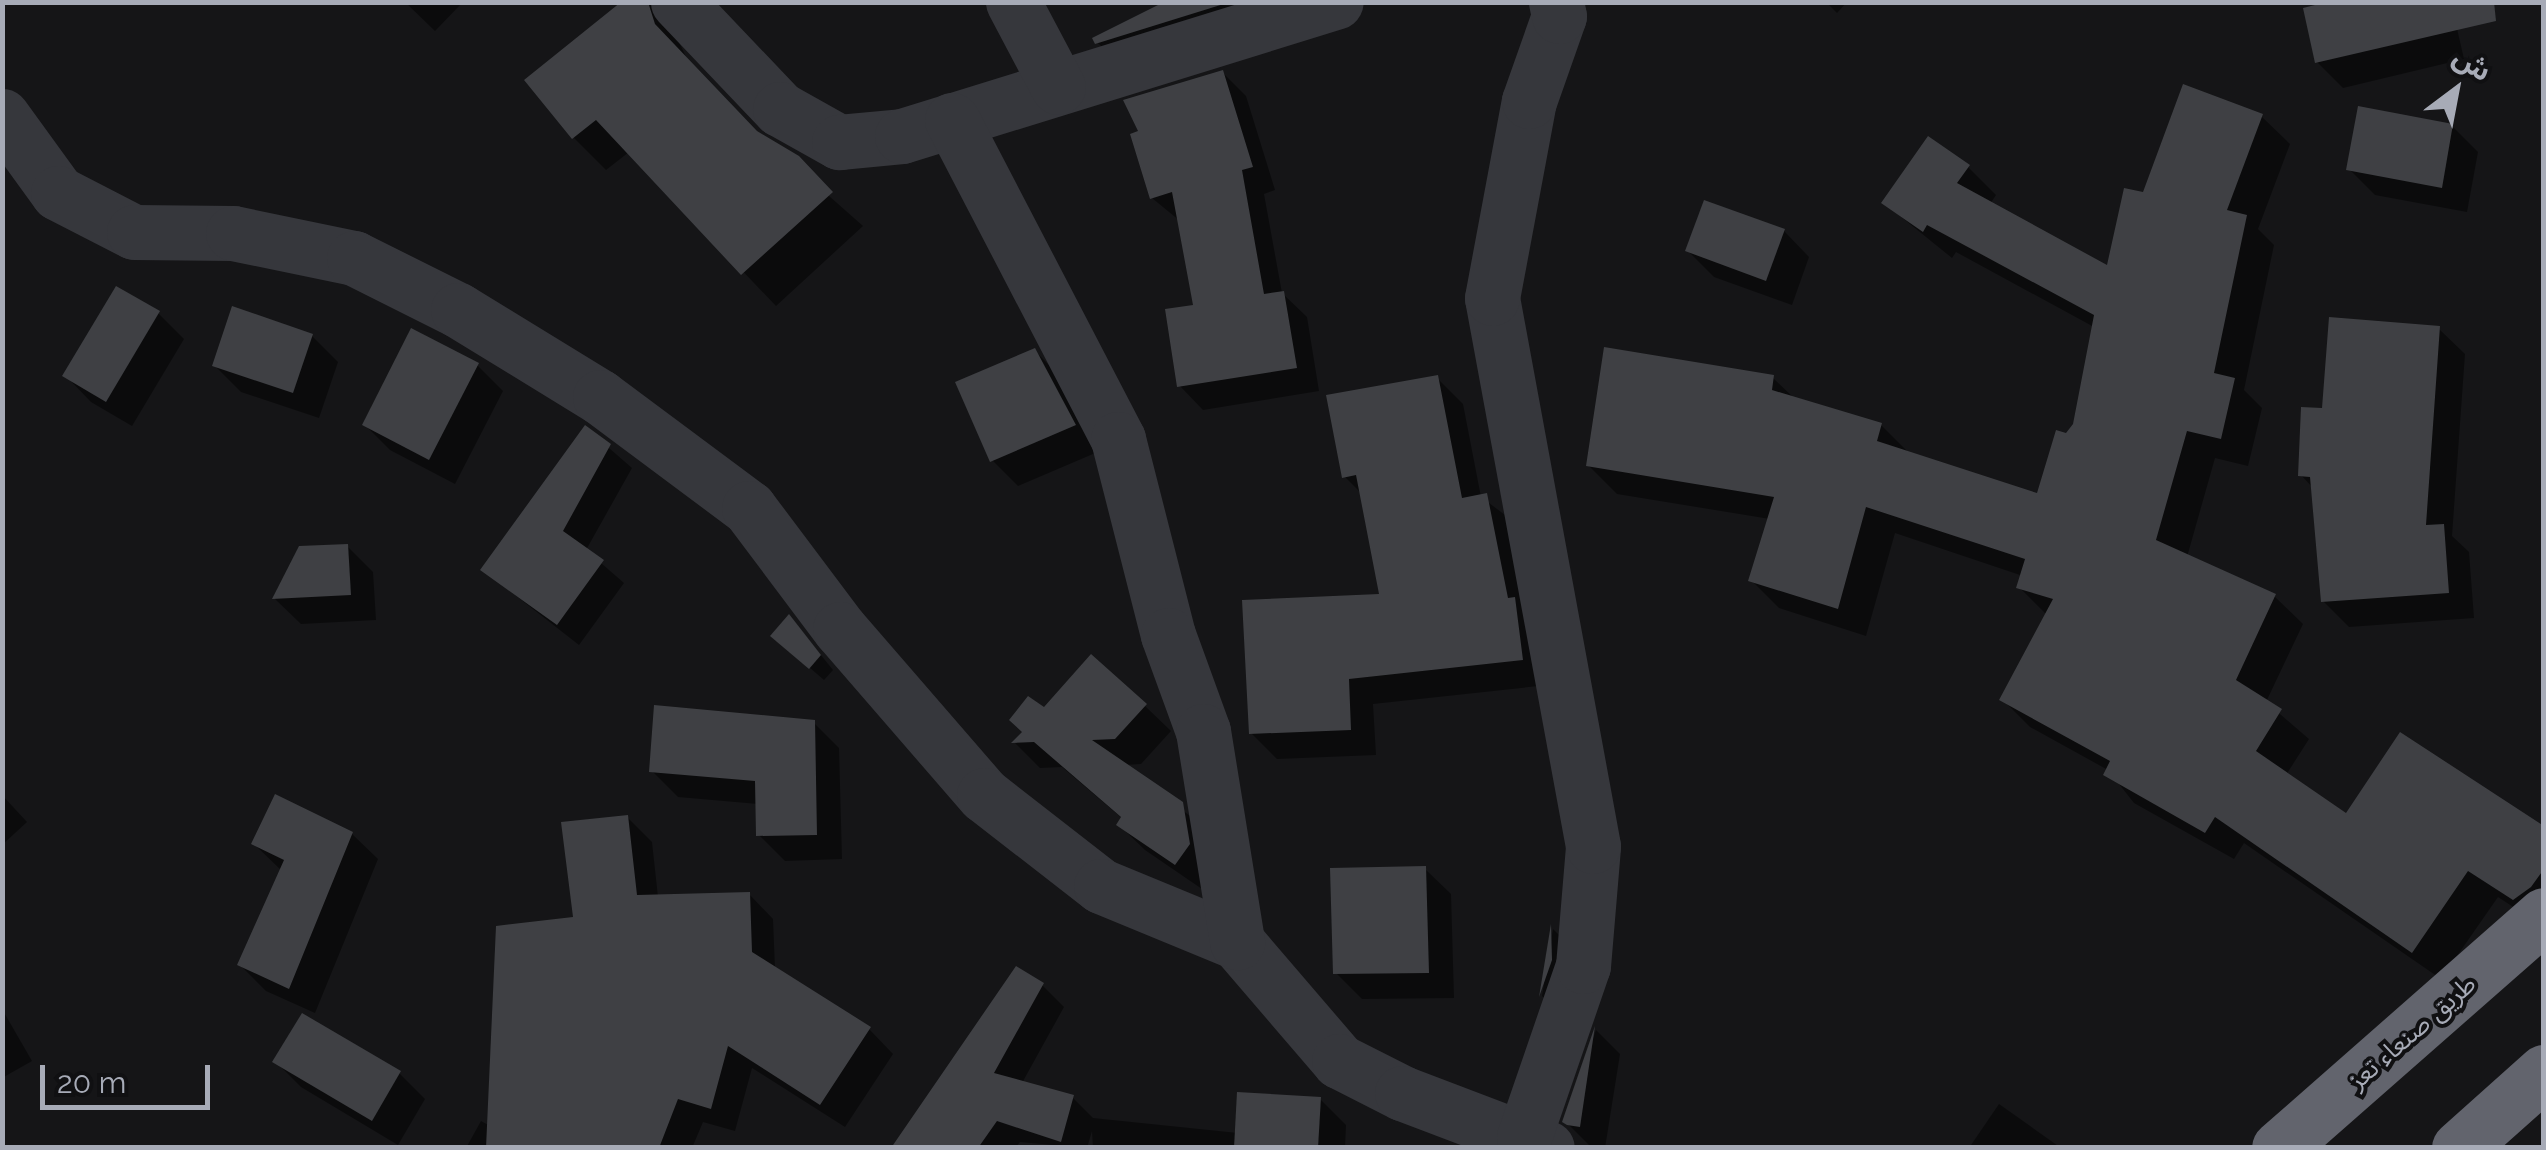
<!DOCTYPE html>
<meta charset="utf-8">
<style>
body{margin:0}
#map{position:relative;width:2546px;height:1150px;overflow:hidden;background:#151517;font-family:Raleway,"Noto Sans Arabic",sans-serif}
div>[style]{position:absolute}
.shadow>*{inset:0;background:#0007}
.building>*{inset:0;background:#3f4044}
.minor>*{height:55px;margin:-27.5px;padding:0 27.5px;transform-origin:27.5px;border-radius:27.5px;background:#36373c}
.highway>*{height:55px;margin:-27.5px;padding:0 27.5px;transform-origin:27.5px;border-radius:27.5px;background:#62646d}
span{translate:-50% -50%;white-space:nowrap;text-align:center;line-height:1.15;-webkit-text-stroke:8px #101012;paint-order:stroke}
.street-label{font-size:25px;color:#a7abb7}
.frame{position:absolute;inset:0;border:5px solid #a7abb7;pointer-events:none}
.north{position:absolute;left:2406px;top:40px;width:100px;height:100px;-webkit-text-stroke:8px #101012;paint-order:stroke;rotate:32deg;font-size:28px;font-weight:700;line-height:40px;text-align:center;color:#a7abb7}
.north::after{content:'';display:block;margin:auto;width:35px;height:45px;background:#a7abb7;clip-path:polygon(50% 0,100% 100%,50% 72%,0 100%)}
.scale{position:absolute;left:40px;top:1065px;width:170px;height:45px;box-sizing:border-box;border:5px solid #a7abb7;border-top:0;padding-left:12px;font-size:30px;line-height:35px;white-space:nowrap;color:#a7abb7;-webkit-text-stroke:8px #101012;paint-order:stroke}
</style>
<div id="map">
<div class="shadow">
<div style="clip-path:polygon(405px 2px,463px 2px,435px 31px)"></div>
<div style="clip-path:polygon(625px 2px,648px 2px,671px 25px,687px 59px,759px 134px,863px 226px,776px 306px,629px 152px,606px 170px,574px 138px)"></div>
<div style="clip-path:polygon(1170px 2px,1240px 6px,1123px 68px,1097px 42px)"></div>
<div style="clip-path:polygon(1826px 2px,1847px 2px,1837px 13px)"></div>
<div style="clip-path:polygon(2452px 7px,2464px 59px,2343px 88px,2317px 62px)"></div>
<div style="clip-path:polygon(1222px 72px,1246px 96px,1275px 190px,1264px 194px,1282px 293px,1307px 317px,1319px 391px,1203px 410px,1180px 386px,1196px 307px,1180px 221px,1152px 198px)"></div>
<div style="clip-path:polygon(2261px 116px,2290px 144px,2258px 229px,2274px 245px,2244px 390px,2262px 408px,2248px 466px,2215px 458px,2187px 557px,2274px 596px,2303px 624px,2266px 702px,2309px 739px,2286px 775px,2347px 817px,2544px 829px,2544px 927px,2498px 897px,2441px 979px,2244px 843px,2234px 859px,2134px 803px,2108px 770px,2030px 727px,2002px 699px,2047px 615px,2019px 587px,2023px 576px,1895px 533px,1866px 636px,1779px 608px,1751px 580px,1770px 519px,1617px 494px,1588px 465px,1773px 378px,1795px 399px,1881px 425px,1910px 454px,2039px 496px,2076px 426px,2094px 327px,1956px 252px,1952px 258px,1884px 203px,1968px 167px,1996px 195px,1990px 204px,2109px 268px,2144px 195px)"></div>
<div style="clip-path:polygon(2452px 126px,2478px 152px,2467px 212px,2375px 195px,2349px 169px)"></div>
<div style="clip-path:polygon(1784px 231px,1809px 257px,1792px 305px,1714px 277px,1688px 251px)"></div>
<div style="clip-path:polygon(158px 313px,184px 339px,132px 426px,91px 402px,66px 376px)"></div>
<div style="clip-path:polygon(2439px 329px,2465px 354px,2452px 536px,2469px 552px,2474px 618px,2349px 627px,2323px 601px,2313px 488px,2301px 475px,2324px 411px)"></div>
<div style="clip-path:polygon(312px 336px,338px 362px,319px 418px,241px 392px,215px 366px)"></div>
<div style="clip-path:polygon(1035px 351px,1061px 377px,1100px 451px,1018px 486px,992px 460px)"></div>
<div style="clip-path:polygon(477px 365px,503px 391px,455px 484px,390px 450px,365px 425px)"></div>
<div style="clip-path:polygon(1437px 378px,1463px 404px,1481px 497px,1513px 521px,1548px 685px,1373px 704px,1376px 755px,1277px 759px,1251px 733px,1382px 596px,1363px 495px,1345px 477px)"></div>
<div style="clip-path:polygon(586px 428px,632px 468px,586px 550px,624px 583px,579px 645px,483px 570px)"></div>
<div style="clip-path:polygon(347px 546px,373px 572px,376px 620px,301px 624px,275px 599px,301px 549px)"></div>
<div style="clip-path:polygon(790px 617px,833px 670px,824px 680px,787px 648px)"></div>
<div style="clip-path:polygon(1145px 706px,1171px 731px,1141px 764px,1124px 765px,1208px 830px,1202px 889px,1145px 850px,1119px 825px,1123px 819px,1062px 767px,1040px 768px,1015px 743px,1044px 710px)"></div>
<div style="clip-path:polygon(813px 722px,839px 748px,842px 859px,785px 861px,759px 835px,758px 804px,678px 797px,652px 771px)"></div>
<div style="clip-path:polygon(2px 795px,27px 822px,2px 845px)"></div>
<div style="clip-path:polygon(627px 817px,652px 842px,658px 897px,749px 894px,773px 919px,775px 969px,869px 1029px,893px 1054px,845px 1127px,752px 1068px,735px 1131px,703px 1122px,692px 1148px,466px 1148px,481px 1121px,490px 1126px,576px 919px)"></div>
<div style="clip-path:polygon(352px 834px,378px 859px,315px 1013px,266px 991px,240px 965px,282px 871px,254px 844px)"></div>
<div style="clip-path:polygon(1425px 869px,1451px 894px,1454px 998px,1362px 999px,1336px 973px)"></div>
<div style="clip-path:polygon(1553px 929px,1576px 952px,1566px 1020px,1542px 996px)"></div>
<div style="clip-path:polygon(1042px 985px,1064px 1007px,1022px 1083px,1073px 1098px,1093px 1118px,1238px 1133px,1320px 1099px,1346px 1125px,1345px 1148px,1093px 1148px,1092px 1131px,1087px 1148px,1020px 1142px,1015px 1148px,894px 1148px)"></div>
<div style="clip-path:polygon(2px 1009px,32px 1061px,2px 1078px)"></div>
<div style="clip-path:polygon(1596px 1030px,1620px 1054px,1605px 1148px,1592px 1148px,1565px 1121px)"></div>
<div style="clip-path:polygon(276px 1062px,399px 1073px,425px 1099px,398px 1145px,301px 1087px)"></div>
<div style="clip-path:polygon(1999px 1104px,2061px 1148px,1969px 1148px)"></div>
</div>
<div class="building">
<div style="clip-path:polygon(621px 2px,648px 2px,655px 24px,757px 131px,799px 156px,833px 192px,741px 275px,596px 120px,572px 139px,524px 80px)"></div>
<div style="clip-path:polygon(1164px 2px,1227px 3px,1095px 44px,1092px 38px)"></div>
<div style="clip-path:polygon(2327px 2px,2494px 2px,2496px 21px,2315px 63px,2303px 8px)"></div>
<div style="clip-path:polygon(1223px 70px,1253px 167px,1242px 170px,1264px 294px,1284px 291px,1297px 368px,1177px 387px,1165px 309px,1193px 305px,1172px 192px,1150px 199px,1130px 134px,1138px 131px,1123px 100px)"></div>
<div style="clip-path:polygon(2183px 84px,2263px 114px,2227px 210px,2247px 215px,2214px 373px,2235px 378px,2221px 439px,2187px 431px,2156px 540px,2276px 594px,2236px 680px,2282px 709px,2256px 751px,2346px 813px,2400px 732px,2544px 826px,2544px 869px,2531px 887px,2513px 900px,2468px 871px,2412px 953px,2215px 817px,2205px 833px,2103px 775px,2110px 761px,1999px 700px,2053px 599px,2016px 588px,2025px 559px,1866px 507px,1838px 609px,1748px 581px,1774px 497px,1586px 466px,1604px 347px,1774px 375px,1772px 390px,1882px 423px,1877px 441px,2037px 493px,2056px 430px,2066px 433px,2073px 424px,2094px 315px,1927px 225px,1923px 232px,1881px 203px,1928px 136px,1970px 165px,1957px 183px,2107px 265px,2124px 188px,2143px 192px)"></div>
<div style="clip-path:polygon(2358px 106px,2453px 124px,2442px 188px,2346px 170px)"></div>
<div style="clip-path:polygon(1704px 200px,1785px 229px,1766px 281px,1685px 251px)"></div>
<div style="clip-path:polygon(116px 286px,160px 311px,106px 402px,62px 376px)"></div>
<div style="clip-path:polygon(232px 306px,313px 334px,293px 393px,212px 366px)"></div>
<div style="clip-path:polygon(2329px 317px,2440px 326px,2426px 525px,2444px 524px,2449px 593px,2321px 602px,2310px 477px,2298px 476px,2301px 407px,2322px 408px)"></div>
<div style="clip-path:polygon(411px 328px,479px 363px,429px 460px,362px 425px)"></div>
<div style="clip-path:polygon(1035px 348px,1076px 425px,990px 462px,955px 382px)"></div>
<div style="clip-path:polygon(1438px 375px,1462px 498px,1487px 493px,1508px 598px,1515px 597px,1523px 660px,1349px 679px,1351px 730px,1249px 734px,1242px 600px,1379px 594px,1356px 475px,1342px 478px,1326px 395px)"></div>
<div style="clip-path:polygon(585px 425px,611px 444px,563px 531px,604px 560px,557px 625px,480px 570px)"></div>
<div style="clip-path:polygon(348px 544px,351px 595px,272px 599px,299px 546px)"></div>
<div style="clip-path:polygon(789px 614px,821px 655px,809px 669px,770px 636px)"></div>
<div style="clip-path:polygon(1091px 654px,1147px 704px,1115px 739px,1092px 740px,1183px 802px,1190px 844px,1175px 865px,1116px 825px,1121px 817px,1034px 742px,1011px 743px,1022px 732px,1009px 720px,1028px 696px,1044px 707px)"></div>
<div style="clip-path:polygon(654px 705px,815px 720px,817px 835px,756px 836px,755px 781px,649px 772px)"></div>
<div style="clip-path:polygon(275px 794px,353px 832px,289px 989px,237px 965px,284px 860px,251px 844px)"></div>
<div style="clip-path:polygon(628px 815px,637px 895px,750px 892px,752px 952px,871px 1027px,820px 1105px,728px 1046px,711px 1109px,678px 1099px,659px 1148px,486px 1148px,496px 926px,573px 917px,561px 822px)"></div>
<div style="clip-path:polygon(1426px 866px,1429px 973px,1333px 974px,1330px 868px)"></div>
<div style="clip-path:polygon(1551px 924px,1552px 960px,1539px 997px)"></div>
<div style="clip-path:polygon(1016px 966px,1044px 983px,994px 1073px,1074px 1095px,1061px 1142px,997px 1121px,978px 1148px,891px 1148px)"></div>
<div style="clip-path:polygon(302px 1013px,401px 1071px,372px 1121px,272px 1062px)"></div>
<div style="clip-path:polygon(1595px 1026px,1580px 1127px,1567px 1125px,1562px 1122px)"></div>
<div style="clip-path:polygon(1237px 1092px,1321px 1097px,1318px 1148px,1234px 1148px)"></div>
</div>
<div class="minor">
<div style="left:678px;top:2px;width:148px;rotate:46.4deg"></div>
<div style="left:780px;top:109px;width:68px;rotate:29.2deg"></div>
<div style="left:839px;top:142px;width:63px;rotate:-5.4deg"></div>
<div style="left:902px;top:136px;width:454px;rotate:-17.2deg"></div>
<div style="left:1013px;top:2px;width:96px;rotate:62.1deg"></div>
<div style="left:2px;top:116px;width:95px;rotate:54deg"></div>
<div style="left:58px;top:193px;width:85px;rotate:27.2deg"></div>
<div style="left:134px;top:232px;width:99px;rotate:0.6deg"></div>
<div style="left:233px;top:233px;width:124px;rotate:11.7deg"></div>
<div style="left:354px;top:258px;width:116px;rotate:26.6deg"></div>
<div style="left:458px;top:310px;width:167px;rotate:31.5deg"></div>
<div style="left:600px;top:397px;width:186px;rotate:36.7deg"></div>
<div style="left:749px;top:508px;width:151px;rotate:53.1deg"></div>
<div style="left:840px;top:629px;width:220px;rotate:49.1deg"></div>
<div style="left:984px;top:795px;width:148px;rotate:37.9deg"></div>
<div style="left:1101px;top:886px;width:147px;rotate:22.4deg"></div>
<div style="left:1237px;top:942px;width:157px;rotate:49.4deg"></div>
<div style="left:1339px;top:1061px;width:71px;rotate:26.9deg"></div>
<div style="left:1402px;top:1093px;width:155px;rotate:20.8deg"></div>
<div style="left:952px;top:120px;width:360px;rotate:62.5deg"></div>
<div style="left:1118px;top:439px;width:202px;rotate:75.7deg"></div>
<div style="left:1168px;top:635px;width:102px;rotate:70deg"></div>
<div style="left:1203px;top:731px;width:214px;rotate:80.8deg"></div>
<div style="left:1524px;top:1137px;width:181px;rotate:-71deg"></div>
<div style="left:1583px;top:966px;width:120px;rotate:-85.2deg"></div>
<div style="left:1593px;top:846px;width:557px;rotate:-100.44deg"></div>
<div style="left:1492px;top:298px;width:200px;rotate:-79.4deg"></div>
<div style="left:1529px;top:101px;width:90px;rotate:-70.6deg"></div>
<div style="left:1559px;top:16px;width:14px;rotate:-102deg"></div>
</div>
<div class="highway">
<div style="left:2279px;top:1148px;width:353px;rotate:-41.3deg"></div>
<div style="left:2459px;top:1148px;width:114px;rotate:-41.8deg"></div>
</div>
<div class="street-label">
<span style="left:2412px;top:1032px;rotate:-41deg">طريق صنعاء تعز</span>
</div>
<div class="frame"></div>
<div class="north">ش</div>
<div class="scale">20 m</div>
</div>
